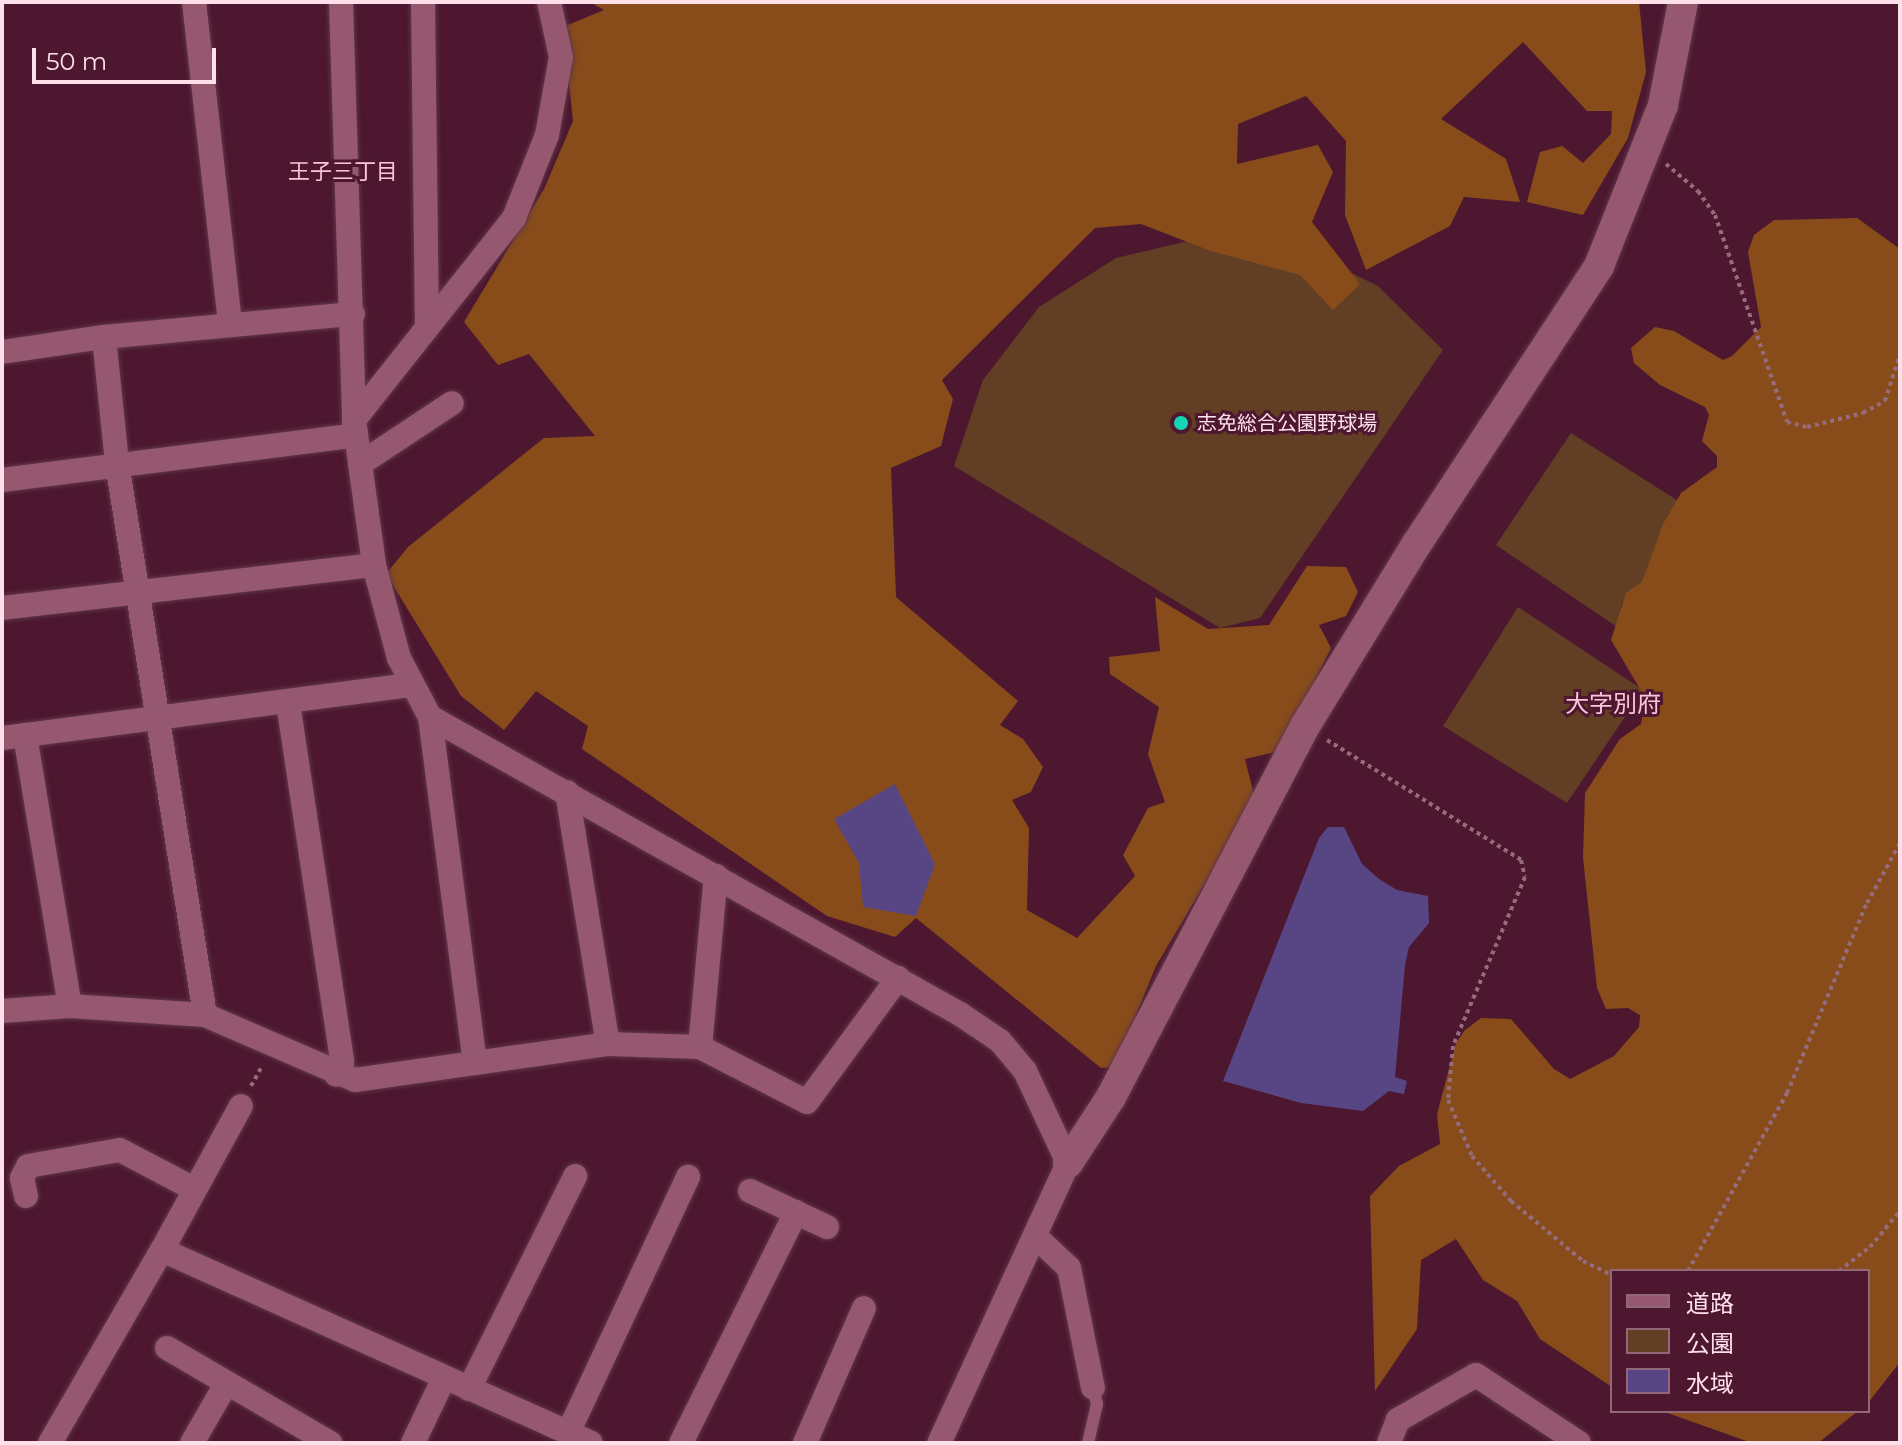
<!DOCTYPE html>
<meta charset="utf-8">
<style>
body{margin:0}
#map{position:relative;width:1902px;height:1445px;overflow:hidden;background:#4c172f;font-family:Montserrat,"Noto Sans JP",sans-serif}
div>[style]{position:absolute}
.green>*{inset:0;background:#623e24}
.forest>*{inset:0;background:#884c1b}
.water>*{inset:0;background:#584684}
.path>*{height:4px;margin-top:-2px;transform-origin:0;background:repeating-linear-gradient(90deg,#966b7d 0 4px,transparent 0 8px)}
.roads{filter:drop-shadow(0 0 2px #60364a) drop-shadow(0 0 2px #60364a)}
.service>*{height:12px;margin:-6px;padding:0 6px;transform-origin:6px;border-radius:6px;background:#95586f}
.minor>*{height:24px;margin:-12px;padding:0 12px;transform-origin:12px;border-radius:12px;background:#95586f}
.tertiary>*{height:30px;margin:-15px;padding:0 15px;transform-origin:15px;border-radius:15px;background:#95586f}
.dots>*{width:22px;height:22px;translate:-50% -50%;box-sizing:border-box;border:4px solid #4c172f;border-radius:50%}
span{translate:-50% -50%;white-space:nowrap;text-align:center;line-height:1.15;-webkit-text-stroke:6px #4c172f;paint-order:stroke}
.poi-label{font-size:20px;color:#fde0ea}
.left{translate:0 -50%;text-align:left}
.neighbourhood-label{font-size:22px;color:#fcc4d8}
.quarter-label{font-size:24px;color:#fcc4d8}
.frame{position:absolute;inset:0;border:4px solid #fde0ea;pointer-events:none}
.legend{position:absolute;left:1610px;top:1269px;width:260px;height:144px;box-sizing:border-box;background:#4c172f;border:2px solid #93677a;margin:0;padding:10px 14px;list-style:none;font-size:24px;color:#fde0ea}
.legend li{display:flex;align-items:center;gap:16px;height:40px}
.legend b{width:40px;border:2px solid #93677a}
.scale{position:absolute;left:32px;top:48px;width:184px;height:36px;box-sizing:border-box;border:4px solid #fde0ea;border-top:0;padding-left:10px;font-size:24px;line-height:28px;white-space:nowrap;color:#fde0ea;-webkit-text-stroke:6px #4c172f;paint-order:stroke}
</style>
<div id="map">
<div class="green">
<div style="clip-path:polygon(1205px 237px,1296px 246px,1378px 286px,1443px 350px,1260px 618px,1220px 628px,954px 466px,983px 380px,1039px 307px,1116px 258px)"></div>
<div style="clip-path:polygon(1571px 433px,1680px 502px,1665px 560px,1622px 603px,1617px 627px,1496px 545px)"></div>
<div style="clip-path:polygon(1518px 607px,1643px 690px,1567px 803px,1443px 726px)"></div>
</div>
<div class="forest">
<div style="clip-path:polygon(590px 2px,1639px 2px,1646px 72px,1628px 138px,1583px 215px,1527px 202px,1540px 152px,1562px 146px,1583px 163px,1611px 134px,1612px 111px,1587px 111px,1523px 42px,1441px 119px,1506px 159px,1520px 202px,1464px 197px,1450px 226px,1366px 270px,1345px 215px,1346px 141px,1306px 96px,1238px 124px,1237px 164px,1318px 145px,1333px 172px,1312px 222px,1360px 284px,1333px 310px,1300px 275px,1211px 251px,1141px 224px,1095px 228px,942px 380px,953px 399px,941px 446px,891px 468px,896px 597px,1018px 701px,1000px 725px,1023px 739px,1043px 767px,1031px 792px,1012px 800px,1029px 828px,1027px 910px,1077px 938px,1135px 876px,1123px 855px,1148px 808px,1165px 802px,1148px 754px,1159px 707px,1110px 674px,1109px 657px,1160px 651px,1155px 597px,1208px 629px,1269px 625px,1307px 566px,1346px 567px,1358px 592px,1346px 616px,1319px 625px,1331px 648px,1280px 751px,1245px 759px,1255px 799px,1156px 966px,1133px 1022px,1139px 1065px,1101px 1068px,916px 918px,895px 937px,827px 916px,582px 749px,588px 726px,536px 691px,504px 730px,461px 696px,386px 574px,408px 547px,544px 438px,595px 436px,529px 354px,498px 365px,464px 322px,544px 189px,573px 121px,563px 27px,604px 10px)"></div>
<div style="clip-path:polygon(1857px 218px,1900px 249px,1900px 1362px,1868px 1403px,1868px 1271px,1612px 1271px,1612px 1387px,1540px 1339px,1517px 1301px,1483px 1280px,1456px 1239px,1421px 1260px,1417px 1329px,1375px 1391px,1370px 1196px,1399px 1166px,1440px 1144px,1437px 1114px,1456px 1043px,1465px 1030px,1481px 1018px,1511px 1019px,1554px 1069px,1570px 1079px,1614px 1056px,1639px 1027px,1640px 1015px,1628px 1008px,1606px 1009px,1597px 988px,1583px 858px,1585px 793px,1620px 739px,1641px 724px,1646px 699px,1611px 640px,1626px 593px,1642px 582px,1663px 524px,1681px 493px,1717px 467px,1717px 456px,1702px 441px,1709px 415px,1705px 407px,1660px 385px,1634px 363px,1631px 348px,1655px 327px,1674px 331px,1723px 360px,1732px 356px,1761px 327px,1748px 252px,1754px 235px,1774px 220px)"></div>
<div style="clip-path:polygon(1662px 1411px,1858px 1411px,1818px 1443px,1752px 1443px)"></div>
</div>
<div class="water">
<div style="clip-path:polygon(895px 784px,935px 864px,916px 916px,863px 907px,859px 863px,834px 819px)"></div>
<div style="clip-path:polygon(1328px 827px,1344px 827px,1362px 864px,1379px 879px,1397px 890px,1428px 896px,1429px 923px,1409px 947px,1405px 965px,1395px 1077px,1407px 1081px,1404px 1094px,1389px 1091px,1363px 1111px,1301px 1103px,1223px 1081px,1319px 838px)"></div>
</div>
<div class="path">
<div style="left:1666px;top:164px;width:42px;rotate:40.2deg"></div>
<div style="left:1698px;top:191px;width:29px;rotate:55deg"></div>
<div style="left:1715px;top:215px;width:219px;rotate:70.8deg"></div>
<div style="left:1787px;top:422px;width:21px;rotate:14deg"></div>
<div style="left:1807px;top:427px;width:58px;rotate:-14deg"></div>
<div style="left:1863px;top:413px;width:25px;rotate:-29deg"></div>
<div style="left:1885px;top:401px;width:49px;rotate:-72.3deg"></div>
<div style="left:1327px;top:740px;width:228px;rotate:31.7deg"></div>
<div style="left:1521px;top:860px;width:17px;rotate:77deg"></div>
<div style="left:1525px;top:877px;width:184px;rotate:113.1deg"></div>
<div style="left:1453px;top:1046px;width:54px;rotate:95.3deg"></div>
<div style="left:1448px;top:1100px;width:61px;rotate:66.8deg"></div>
<div style="left:1472px;top:1156px;width:60px;rotate:49.1deg"></div>
<div style="left:1511px;top:1201px;width:94px;rotate:39.8deg"></div>
<div style="left:1583px;top:1261px;width:32px;rotate:26deg"></div>
<div style="left:251px;top:1086px;width:23px;rotate:-61deg"></div>
<div style="left:1688px;top:1271px;width:204px;rotate:-60.9deg"></div>
<div style="left:1787px;top:1093px;width:206px;rotate:-67.2deg"></div>
<div style="left:1867px;top:903px;width:68px;rotate:-61.2deg"></div>
<div style="left:1839px;top:1271px;width:39px;rotate:-38deg"></div>
<div style="left:1870px;top:1247px;width:47px;rotate:-50.2deg"></div>
</div>
<div class="roads">
<div class="service">
<div style="left:1088px;top:1443px;width:40px;rotate:-77deg"></div>
<div style="left:1097px;top:1404px;width:16px;rotate:-104deg"></div>
</div>
<div class="minor">
<div style="left:194px;top:2px;width:324px;rotate:83.6deg"></div>
<div style="left:341px;top:2px;width:418px;rotate:88.2deg"></div>
<div style="left:354px;top:420px;width:146px;rotate:82.1deg"></div>
<div style="left:374px;top:565px;width:96px;rotate:75deg"></div>
<div style="left:399px;top:658px;width:67px;rotate:62.3deg"></div>
<div style="left:430px;top:717px;width:349px;rotate:82.6deg"></div>
<div style="left:423px;top:2px;width:325px;rotate:89.3deg"></div>
<div style="left:104px;top:337px;width:127px;rotate:84.1deg"></div>
<div style="left:117px;top:463px;width:559px;rotate:80.94deg"></div>
<div style="left:2px;top:352px;width:103px;rotate:-8.4deg"></div>
<div style="left:104px;top:337px;width:250px;rotate:-5.3deg"></div>
<div style="left:354px;top:420px;width:258px;rotate:-51.6deg"></div>
<div style="left:514px;top:218px;width:89px;rotate:-68.3deg"></div>
<div style="left:547px;top:135px;width:79px;rotate:-79.8deg"></div>
<div style="left:561px;top:57px;width:56px;rotate:-102.3deg"></div>
<div style="left:360px;top:464px;width:110px;rotate:-33.5deg"></div>
<div style="left:2px;top:480px;width:357px;rotate:-7.2deg"></div>
<div style="left:2px;top:608px;width:374px;rotate:-6.6deg"></div>
<div style="left:288px;top:703px;width:363px;rotate:81.4deg"></div>
<div style="left:342px;top:1062px;width:14px;rotate:115deg"></div>
<div style="left:430px;top:717px;width:608px;rotate:29.27deg"></div>
<div style="left:960px;top:1014px;width:48px;rotate:34deg"></div>
<div style="left:1000px;top:1041px;width:39px;rotate:50deg"></div>
<div style="left:1025px;top:1071px;width:102px;rotate:64.9deg"></div>
<div style="left:1068px;top:1163px;width:308px;rotate:114.7deg"></div>
<div style="left:25px;top:735px;width:275px;rotate:80.6deg"></div>
<div style="left:2px;top:738px;width:413px;rotate:-7.4deg"></div>
<div style="left:567px;top:792px;width:255px;rotate:80.8deg"></div>
<div style="left:2px;top:1011px;width:68px;rotate:-4.2deg"></div>
<div style="left:70px;top:1006px;width:135px;rotate:3.8deg"></div>
<div style="left:205px;top:1015px;width:163px;rotate:23.4deg"></div>
<div style="left:355px;top:1080px;width:256px;rotate:-8.1deg"></div>
<div style="left:608px;top:1044px;width:92px;rotate:1.9deg"></div>
<div style="left:700px;top:1047px;width:120px;rotate:27.2deg"></div>
<div style="left:807px;top:1102px;width:154px;rotate:-53.7deg"></div>
<div style="left:700px;top:1047px;width:172px;rotate:-84.7deg"></div>
<div style="left:750px;top:1191px;width:85px;rotate:25.1deg"></div>
<div style="left:26px;top:1196px;width:18px;rotate:-103deg"></div>
<div style="left:22px;top:1178px;width:13px;rotate:-63deg"></div>
<div style="left:28px;top:1166px;width:93px;rotate:-9.9deg"></div>
<div style="left:120px;top:1150px;width:84px;rotate:27.8deg"></div>
<div style="left:1036px;top:1237px;width:45px;rotate:43.2deg"></div>
<div style="left:1069px;top:1268px;width:122px;rotate:78.7deg"></div>
<div style="left:162px;top:1250px;width:164px;rotate:-61.3deg"></div>
<div style="left:167px;top:1348px;width:189px;rotate:30.2deg"></div>
<div style="left:469px;top:1389px;width:238px;rotate:-63.5deg"></div>
<div style="left:568px;top:1433px;width:283px;rotate:-64.9deg"></div>
<div style="left:50px;top:1443px;width:223px;rotate:-59.9deg"></div>
<div style="left:162px;top:1250px;width:470px;rotate:24.2deg"></div>
<div style="left:192px;top:1443px;width:68px;rotate:-60deg"></div>
<div style="left:413px;top:1443px;width:72px;rotate:-64.5deg"></div>
<div style="left:681px;top:1443px;width:258px;rotate:-63.5deg"></div>
<div style="left:805px;top:1443px;width:147px;rotate:-66.4deg"></div>
<div style="left:1389px;top:1443px;width:25px;rotate:-69deg"></div>
<div style="left:1398px;top:1420px;width:90px;rotate:-30deg"></div>
<div style="left:1476px;top:1375px;width:123px;rotate:33.4deg"></div>
</div>
<div class="tertiary">
<div style="left:1068px;top:1163px;width:79px;rotate:-56.9deg"></div>
<div style="left:1111px;top:1097px;width:419px;rotate:-62.4deg"></div>
<div style="left:1305px;top:726px;width:212px;rotate:-58.5deg"></div>
<div style="left:1416px;top:545px;width:334px;rotate:-56.7deg"></div>
<div style="left:1599px;top:266px;width:173px;rotate:-68.3deg"></div>
<div style="left:1663px;top:105px;width:105px;rotate:-79deg"></div>
</div>
</div>
<div class="dots">
<div style="left:1181px;top:423px;background:#14d5b3"></div>
</div>
<div class="poi-label">
<span class="left" style="left:1197px;top:423px">志免総合公園野球場</span>
</div>
<div class="neighbourhood-label">
<span style="left:343px;top:172px">王子三丁目</span>
</div>
<div class="quarter-label">
<span style="left:1613px;top:704px">大字別府</span>
</div>
<div class="frame"></div>
<ul class="legend">
<li><b style="height:10px;background:#95586f"></b>道路</li>
<li><b style="height:22px;background:#623e24"></b>公園</li>
<li><b style="height:22px;background:#584684"></b>水域</li>
</ul>
<div class="scale">50 m</div>
</div>
